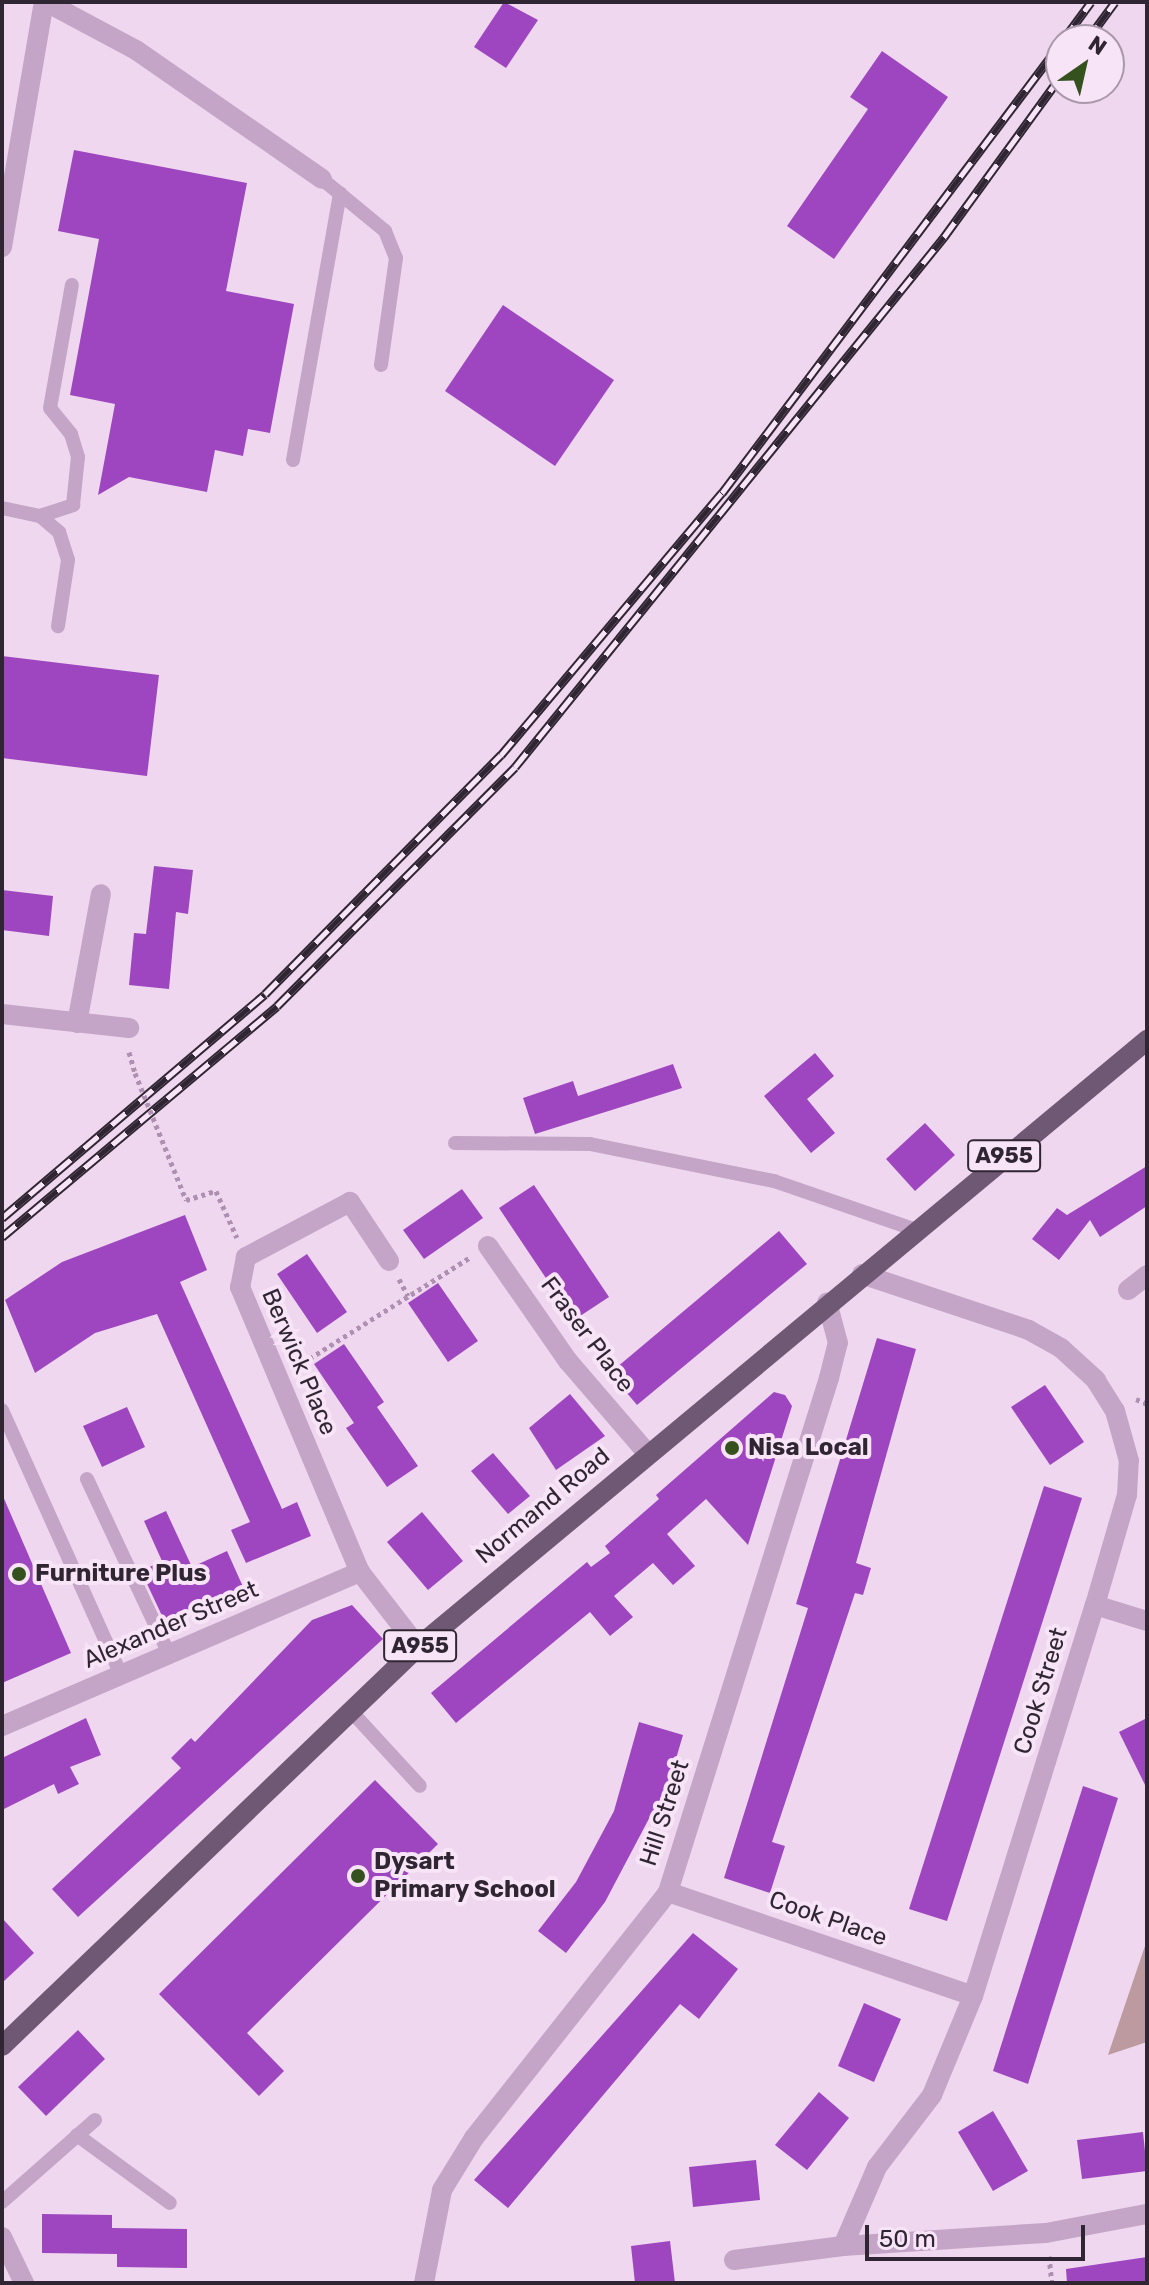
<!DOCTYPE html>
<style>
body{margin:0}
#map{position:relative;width:1149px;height:2285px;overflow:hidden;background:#efd8ef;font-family:Rubik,sans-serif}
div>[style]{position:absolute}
.green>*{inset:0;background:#bd99a0}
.building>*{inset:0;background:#9e46bf}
.path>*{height:5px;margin-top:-2.5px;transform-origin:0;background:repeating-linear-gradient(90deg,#af90b2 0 4px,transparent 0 8px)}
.lane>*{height:14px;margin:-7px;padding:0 7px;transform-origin:7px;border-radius:7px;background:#c4a5c7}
.street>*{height:20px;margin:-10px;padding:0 10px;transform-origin:10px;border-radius:10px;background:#c4a5c7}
.primary>*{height:20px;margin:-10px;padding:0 10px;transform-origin:10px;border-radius:10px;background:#6f5874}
.rail>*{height:9px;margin-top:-4.5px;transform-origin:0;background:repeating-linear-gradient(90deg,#f8e4f7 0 18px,#302633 0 36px);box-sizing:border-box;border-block:2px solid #302633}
.path-bridge>*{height:5px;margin-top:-2.5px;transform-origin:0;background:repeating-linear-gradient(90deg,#af90b2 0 4px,transparent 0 8px)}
.dots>*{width:22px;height:22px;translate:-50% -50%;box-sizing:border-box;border:4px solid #f8e4f7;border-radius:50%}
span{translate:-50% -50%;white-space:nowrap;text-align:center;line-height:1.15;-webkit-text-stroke:8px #f8e4f7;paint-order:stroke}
.shield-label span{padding:2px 6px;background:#f8e4f7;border:2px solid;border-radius:6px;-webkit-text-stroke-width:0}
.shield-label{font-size:22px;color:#302633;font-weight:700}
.street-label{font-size:24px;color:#302633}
.poi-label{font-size:24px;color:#302633;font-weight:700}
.left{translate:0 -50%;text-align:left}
.frame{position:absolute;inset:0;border:4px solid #302633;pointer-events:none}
.north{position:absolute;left:1045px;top:24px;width:80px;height:80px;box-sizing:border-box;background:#f8e4f7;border:2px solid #a898a9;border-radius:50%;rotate:34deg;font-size:22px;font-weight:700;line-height:32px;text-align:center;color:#302633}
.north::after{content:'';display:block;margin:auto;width:28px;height:36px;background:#35521e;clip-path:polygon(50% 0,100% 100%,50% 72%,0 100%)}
.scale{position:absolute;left:865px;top:2225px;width:220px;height:36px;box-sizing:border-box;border:4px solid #302633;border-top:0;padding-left:10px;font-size:24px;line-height:28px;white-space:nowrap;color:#302633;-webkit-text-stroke:6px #f8e4f7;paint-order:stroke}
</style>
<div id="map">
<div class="green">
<div style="clip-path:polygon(1147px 1940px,1147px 2042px,1108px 2055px)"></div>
</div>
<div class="building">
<div style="clip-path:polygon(504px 2px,538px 20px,506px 68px,474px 47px)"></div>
<div style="clip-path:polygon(882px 51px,948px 97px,834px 259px,787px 226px,868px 109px,850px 97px)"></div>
<div style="clip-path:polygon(74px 150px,247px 183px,226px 291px,294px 304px,270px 433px,248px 429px,243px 456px,215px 450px,207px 492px,129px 477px,98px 495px,115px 404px,70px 395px,99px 239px,58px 231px)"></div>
<div style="clip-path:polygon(503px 305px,614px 380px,555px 466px,445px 391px)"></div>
<div style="clip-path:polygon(2px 656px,159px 675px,147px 776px,2px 758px)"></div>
<div style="clip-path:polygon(154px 866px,193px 870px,188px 914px,176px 912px,169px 989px,129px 985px,134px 933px,146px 934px)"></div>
<div style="clip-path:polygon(2px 890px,53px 896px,49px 936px,2px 930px)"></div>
<div style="clip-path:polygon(815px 1053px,834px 1076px,807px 1099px,835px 1133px,811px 1153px,764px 1096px)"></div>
<div style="clip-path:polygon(673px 1064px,682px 1088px,535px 1134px,523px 1098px,573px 1081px,578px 1096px)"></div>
<div style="clip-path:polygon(925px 1123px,955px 1155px,915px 1191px,886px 1159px)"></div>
<div style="clip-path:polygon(1147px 1166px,1147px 1206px,1100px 1237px,1090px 1220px,1059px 1260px,1032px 1239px,1057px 1208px,1067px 1215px)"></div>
<div style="clip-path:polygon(534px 1185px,609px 1297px,574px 1320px,499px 1208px)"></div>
<div style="clip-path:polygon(462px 1189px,483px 1218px,424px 1259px,403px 1230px)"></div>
<div style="clip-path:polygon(185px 1215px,207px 1270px,180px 1282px,282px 1509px,297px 1502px,311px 1536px,246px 1563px,231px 1530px,250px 1522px,157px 1314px,95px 1333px,35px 1373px,5px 1300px,62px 1262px)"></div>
<div style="clip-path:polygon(779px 1231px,807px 1264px,637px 1405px,610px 1373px)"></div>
<div style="clip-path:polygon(307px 1254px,347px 1312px,317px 1333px,277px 1274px)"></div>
<div style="clip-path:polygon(438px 1283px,478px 1341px,448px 1362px,408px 1303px)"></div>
<div style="clip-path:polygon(877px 1338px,916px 1349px,856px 1563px,871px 1568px,863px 1595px,855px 1593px,772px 1842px,785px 1846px,770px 1893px,724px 1878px,808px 1608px,796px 1604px)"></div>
<div style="clip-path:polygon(344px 1344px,384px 1402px,377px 1407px,418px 1466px,387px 1487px,346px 1428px,354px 1423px,314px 1364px)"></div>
<div style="clip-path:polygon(1045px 1385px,1084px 1442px,1050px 1465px,1011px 1407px)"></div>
<div style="clip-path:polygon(774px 1392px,785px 1395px,792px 1406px,748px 1545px,706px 1499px,667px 1534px,695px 1566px,673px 1585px,653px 1563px,614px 1596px,633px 1617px,610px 1636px,590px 1612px,456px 1723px,431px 1693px,587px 1562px,591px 1567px,610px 1553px,605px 1546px,659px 1499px,656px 1495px)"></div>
<div style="clip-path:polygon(570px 1394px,605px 1436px,556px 1470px,529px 1428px)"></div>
<div style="clip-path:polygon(127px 1407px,145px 1447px,102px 1467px,83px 1426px)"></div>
<div style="clip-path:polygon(493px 1453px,530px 1496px,508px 1514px,471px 1471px)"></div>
<div style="clip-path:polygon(1044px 1486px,1082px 1498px,947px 1921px,909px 1909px)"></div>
<div style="clip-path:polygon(2px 1494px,71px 1653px,2px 1683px)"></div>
<div style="clip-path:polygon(166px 1511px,192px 1567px,227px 1551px,244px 1589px,164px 1620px,141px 1571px,162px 1561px,144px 1521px)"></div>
<div style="clip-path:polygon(422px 1512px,463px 1561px,428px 1590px,387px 1542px)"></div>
<div style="clip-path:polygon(352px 1605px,383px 1639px,78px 1917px,52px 1889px,181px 1768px,171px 1758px,191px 1738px,195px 1742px,312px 1620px)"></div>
<div style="clip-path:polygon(86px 1718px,101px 1755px,70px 1767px,79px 1784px,58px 1794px,54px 1784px,2px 1810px,2px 1758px)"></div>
<div style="clip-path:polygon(1147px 1718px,1147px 1789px,1119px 1732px)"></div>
<div style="clip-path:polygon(639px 1722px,683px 1735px,660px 1813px,653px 1811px,605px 1902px,566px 1953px,538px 1931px,576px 1882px,614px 1811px)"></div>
<div style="clip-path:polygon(375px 1780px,438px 1844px,247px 2033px,284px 2071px,259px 2096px,159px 1994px)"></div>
<div style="clip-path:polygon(1083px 1786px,1118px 1798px,1028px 2084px,993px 2071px)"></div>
<div style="clip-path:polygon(2px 1918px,34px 1953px,2px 1983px)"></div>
<div style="clip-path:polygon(693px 1933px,738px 1969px,699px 2019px,680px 2004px,508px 2208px,474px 2180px)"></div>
<div style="clip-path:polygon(864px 2003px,901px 2019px,874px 2082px,838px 2066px)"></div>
<div style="clip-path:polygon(78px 2030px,105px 2059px,46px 2116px,18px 2087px)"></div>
<div style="clip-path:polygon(819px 2092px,849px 2118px,807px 2170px,775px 2145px)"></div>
<div style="clip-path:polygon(993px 2111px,1028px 2171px,993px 2191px,958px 2132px)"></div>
<div style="clip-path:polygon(1143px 2132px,1147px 2171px,1082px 2179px,1077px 2140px)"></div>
<div style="clip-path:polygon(756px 2160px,760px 2200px,693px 2207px,689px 2167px)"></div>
<div style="clip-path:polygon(42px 2214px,112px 2215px,112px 2228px,187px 2229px,187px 2268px,117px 2267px,117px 2254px,42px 2253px)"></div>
<div style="clip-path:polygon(670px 2241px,675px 2283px,635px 2283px,631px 2246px)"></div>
<div style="clip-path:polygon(1147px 2257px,1147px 2283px,1067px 2283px,1066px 2269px)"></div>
</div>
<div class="path">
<div style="left:129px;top:1052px;width:22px;rotate:74deg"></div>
<div style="left:186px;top:1200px;width:31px;rotate:-17deg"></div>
<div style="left:216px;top:1191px;width:51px;rotate:65.9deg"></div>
<div style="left:399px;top:1279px;width:19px;rotate:62deg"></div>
<div style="left:296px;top:1367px;width:207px;rotate:-32.2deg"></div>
<div style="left:1136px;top:1399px;width:12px;rotate:24deg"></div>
<div style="left:1049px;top:2256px;width:27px;rotate:84deg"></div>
</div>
<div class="lane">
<div style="left:322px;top:179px;width:82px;rotate:39.5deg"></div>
<div style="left:385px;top:231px;width:29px;rotate:68deg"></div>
<div style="left:396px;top:258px;width:108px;rotate:98deg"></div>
<div style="left:293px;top:460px;width:271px;rotate:-80deg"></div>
<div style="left:2px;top:508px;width:39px;rotate:12deg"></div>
<div style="left:40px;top:516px;width:35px;rotate:-18deg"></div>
<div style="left:73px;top:505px;width:48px;rotate:-84.1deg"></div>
<div style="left:78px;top:457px;width:24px;rotate:-107deg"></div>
<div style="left:71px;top:434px;width:33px;rotate:-129deg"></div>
<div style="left:50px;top:408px;width:125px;rotate:-79.9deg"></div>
<div style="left:40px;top:516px;width:25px;rotate:40deg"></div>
<div style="left:59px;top:532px;width:29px;rotate:72deg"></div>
<div style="left:68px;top:560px;width:67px;rotate:98.6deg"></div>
<div style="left:455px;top:1143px;width:135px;rotate:0.4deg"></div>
<div style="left:590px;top:1144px;width:188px;rotate:11.4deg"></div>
<div style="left:774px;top:1181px;width:150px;rotate:19deg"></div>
<div style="left:2px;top:1410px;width:290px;rotate:65.8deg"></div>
<div style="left:87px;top:1479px;width:193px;rotate:64.9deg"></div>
<div style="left:350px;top:1710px;width:103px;rotate:47.4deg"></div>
<div style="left:77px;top:2135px;width:115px;rotate:36.2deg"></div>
<div style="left:2px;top:2202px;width:124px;rotate:-41.4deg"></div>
</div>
<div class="street">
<div style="left:46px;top:2px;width:102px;rotate:28.1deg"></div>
<div style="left:136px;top:50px;width:226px;rotate:34.7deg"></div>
<div style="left:2px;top:247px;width:249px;rotate:-80.3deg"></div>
<div style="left:2px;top:1014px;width:128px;rotate:6.3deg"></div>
<div style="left:77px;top:1023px;width:131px;rotate:-79.5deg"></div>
<div style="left:488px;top:1246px;width:140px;rotate:55.2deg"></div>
<div style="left:568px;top:1361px;width:121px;rotate:49.3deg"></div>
<div style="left:389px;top:1261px;width:71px;rotate:-123.5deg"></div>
<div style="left:350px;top:1202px;width:118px;rotate:152.1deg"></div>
<div style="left:246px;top:1257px;width:31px;rotate:101deg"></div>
<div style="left:240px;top:1287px;width:309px;rotate:67.2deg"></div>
<div style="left:360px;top:1572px;width:95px;rotate:52.3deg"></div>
<div style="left:1128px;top:1290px;width:24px;rotate:-38deg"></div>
<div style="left:1095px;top:1605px;width:54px;rotate:17.1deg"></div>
<div style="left:2px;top:1726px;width:390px;rotate:-23.3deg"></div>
<div style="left:668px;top:1892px;width:322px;rotate:18.8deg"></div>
<div style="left:2px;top:2237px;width:51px;rotate:64.4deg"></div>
<div style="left:843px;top:2246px;width:86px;rotate:-66.7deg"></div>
<div style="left:877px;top:2167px;width:91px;rotate:-52.6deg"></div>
<div style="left:932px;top:2095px;width:107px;rotate:-67.5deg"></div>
<div style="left:973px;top:1996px;width:410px;rotate:-72.7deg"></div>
<div style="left:1095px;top:1605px;width:115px;rotate:-73.8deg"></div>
<div style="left:1127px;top:1495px;width:34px;rotate:-87deg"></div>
<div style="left:1129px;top:1461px;width:52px;rotate:-105.6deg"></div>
<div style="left:1115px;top:1411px;width:36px;rotate:-122deg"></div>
<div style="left:1096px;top:1380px;width:47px;rotate:-137.6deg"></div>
<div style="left:1061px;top:1348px;width:37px;rotate:-151deg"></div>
<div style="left:1029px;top:1330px;width:176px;rotate:-161.5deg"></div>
<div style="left:734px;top:2260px;width:110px;rotate:-7.3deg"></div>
<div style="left:843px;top:2246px;width:203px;rotate:-3.7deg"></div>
<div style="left:1046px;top:2233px;width:103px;rotate:-10.7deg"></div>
<div style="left:424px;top:2283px;width:95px;rotate:-79deg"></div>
<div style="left:442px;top:2190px;width:61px;rotate:-58.4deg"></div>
<div style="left:474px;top:2138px;width:313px;rotate:-51.7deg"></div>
<div style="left:668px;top:1892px;width:539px;rotate:-72.61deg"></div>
<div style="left:829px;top:1378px;width:36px;rotate:-76deg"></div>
<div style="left:838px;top:1343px;width:42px;rotate:-105deg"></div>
</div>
<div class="primary">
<div style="left:2px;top:2046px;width:576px;rotate:-43.81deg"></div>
<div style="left:418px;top:1647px;width:949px;rotate:-39.78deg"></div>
</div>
<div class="rail">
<div style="left:1063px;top:40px;width:47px;rotate:-53.6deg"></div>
<div style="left:1087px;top:40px;width:47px;rotate:-53.6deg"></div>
<div style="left:2px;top:1218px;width:345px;rotate:-40.4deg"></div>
<div style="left:265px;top:994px;width:336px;rotate:-45.4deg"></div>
<div style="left:501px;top:755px;width:343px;rotate:-49.9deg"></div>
<div style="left:722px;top:493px;width:563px;rotate:-53.01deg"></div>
<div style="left:2px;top:1237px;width:359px;rotate:-40deg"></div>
<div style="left:277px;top:1006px;width:337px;rotate:-45.1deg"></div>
<div style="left:515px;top:767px;width:682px;rotate:-51.01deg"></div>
<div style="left:944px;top:237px;width:199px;rotate:-54deg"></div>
</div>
<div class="path-bridge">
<div style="left:135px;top:1073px;width:137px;rotate:68.1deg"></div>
</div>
<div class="dots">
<div style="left:732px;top:1448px;background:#35521e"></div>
<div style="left:19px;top:1574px;background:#35521e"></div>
<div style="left:358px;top:1876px;background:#35521e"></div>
</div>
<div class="shield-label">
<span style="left:1004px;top:1156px">A955</span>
<span style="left:420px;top:1646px">A955</span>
</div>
<div class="street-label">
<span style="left:587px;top:1335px;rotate:53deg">Fraser Place</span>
<span style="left:299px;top:1362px;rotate:67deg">Berwick Place</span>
<span style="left:543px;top:1506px;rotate:-40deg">Normand Road</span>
<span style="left:171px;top:1625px;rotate:-23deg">Alexander Street</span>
<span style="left:1041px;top:1691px;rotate:-73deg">Cook Street</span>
<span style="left:665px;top:1813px;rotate:-72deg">Hill Street</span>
<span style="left:828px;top:1919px;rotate:19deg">Cook Place</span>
</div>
<div class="poi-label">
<span class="left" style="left:748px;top:1448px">Nisa Local</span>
<span class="left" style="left:35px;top:1574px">Furniture Plus</span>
<span class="left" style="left:374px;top:1876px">Dysart<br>Primary School</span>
</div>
<div class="frame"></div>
<div class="north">N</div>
<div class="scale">50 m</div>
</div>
